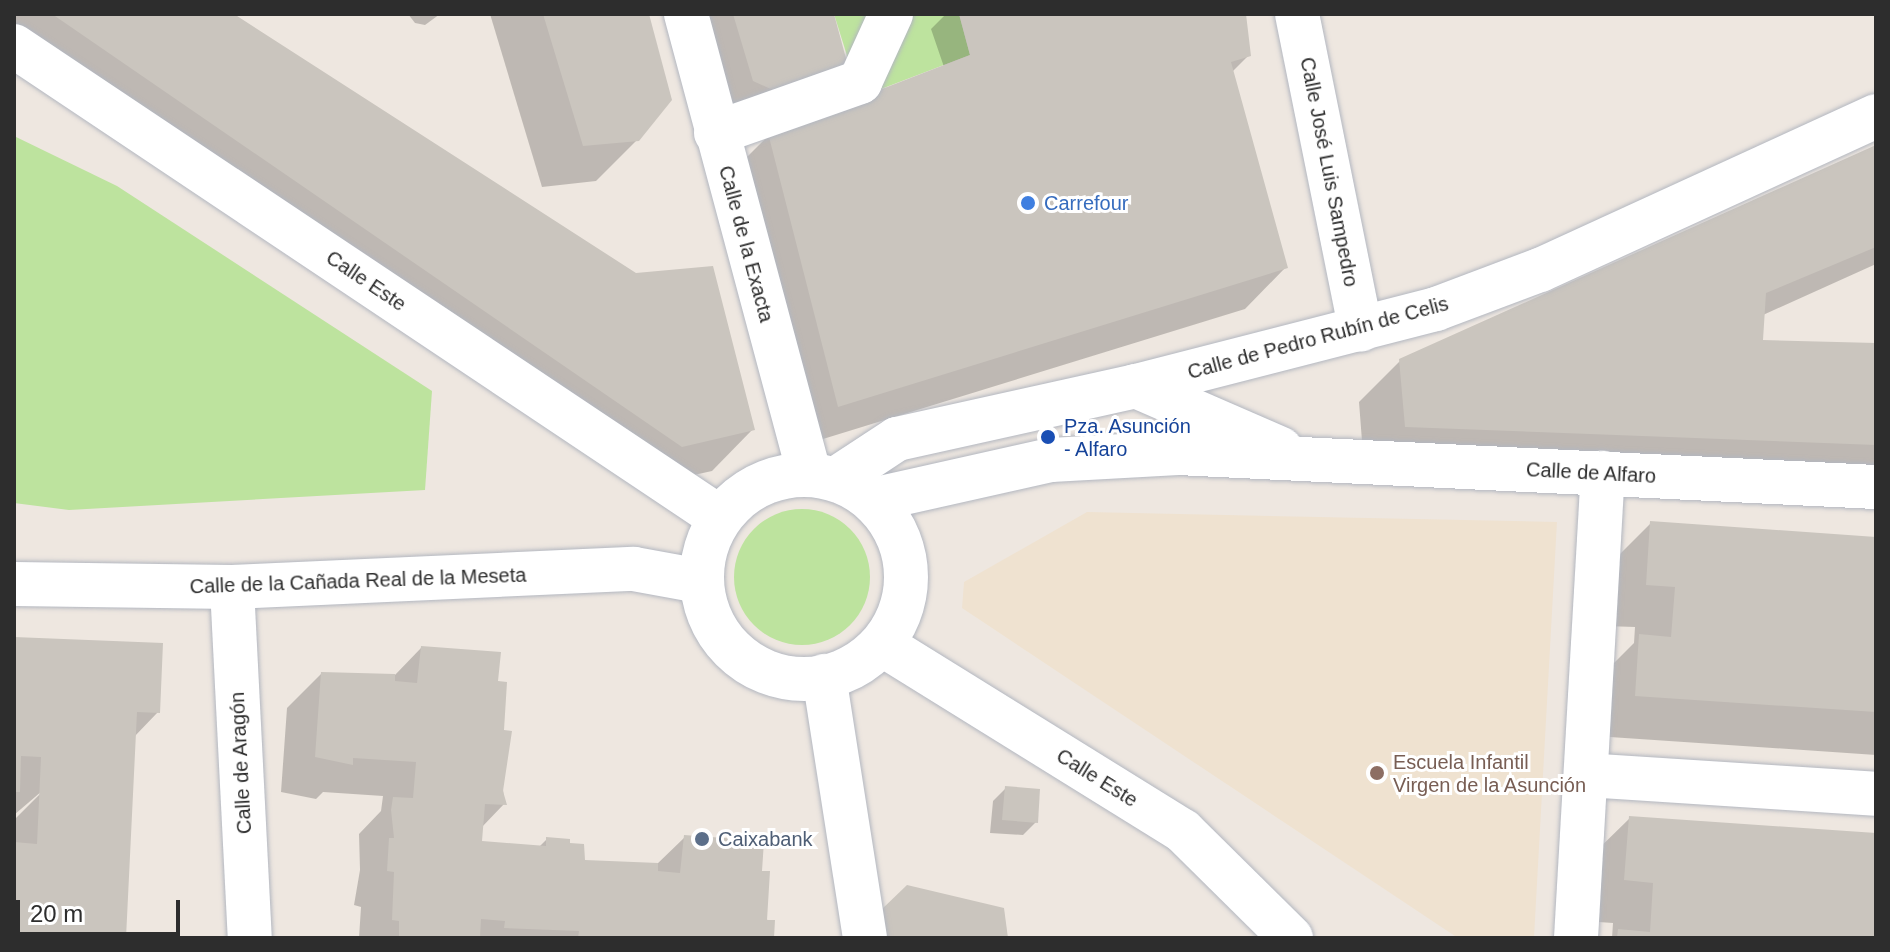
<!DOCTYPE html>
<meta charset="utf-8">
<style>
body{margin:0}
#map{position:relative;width:1890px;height:952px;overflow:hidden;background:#eee7e0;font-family:Helvetica,sans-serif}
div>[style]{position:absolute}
.education>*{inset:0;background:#efe2d0}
.green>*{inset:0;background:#bde39e}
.round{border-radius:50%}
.shadow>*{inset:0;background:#0003}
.building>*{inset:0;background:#cac5be}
.roads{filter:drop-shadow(0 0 2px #b3b7c0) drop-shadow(0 0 2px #b3b7c0)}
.minor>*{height:44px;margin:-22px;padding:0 22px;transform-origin:22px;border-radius:22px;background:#fff}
.minor>.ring{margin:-22px;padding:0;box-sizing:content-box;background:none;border:44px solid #fff;border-radius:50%}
.dots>*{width:22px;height:22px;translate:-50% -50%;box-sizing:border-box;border:4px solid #fff;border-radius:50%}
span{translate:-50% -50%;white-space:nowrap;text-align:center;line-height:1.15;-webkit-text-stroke:6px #fff;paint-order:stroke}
.street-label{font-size:20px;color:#2d2d2d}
.shop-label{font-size:20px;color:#366cbe}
.left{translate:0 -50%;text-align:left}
.transit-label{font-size:20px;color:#164399}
.education-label{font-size:20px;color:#785e54}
.service-label{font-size:20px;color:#4e5e75}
.frame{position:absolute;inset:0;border:16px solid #2d2d2d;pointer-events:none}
.scale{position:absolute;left:16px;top:900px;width:164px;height:36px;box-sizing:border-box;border:4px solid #2d2d2d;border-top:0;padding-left:10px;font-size:24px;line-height:28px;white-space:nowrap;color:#2d2d2d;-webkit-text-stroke:6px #fff;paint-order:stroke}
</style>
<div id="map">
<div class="education">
<div style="clip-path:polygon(1087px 512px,1557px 522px,1534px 938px,1458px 938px,962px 608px,964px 582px)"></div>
</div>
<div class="green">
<div style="clip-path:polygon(834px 14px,959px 14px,970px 55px,860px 97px)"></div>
<div style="clip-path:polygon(14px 136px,117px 186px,432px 391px,425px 490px,69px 510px,14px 503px)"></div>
<div class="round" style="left:734px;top:509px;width:136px;height:136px"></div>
</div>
<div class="shadow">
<div style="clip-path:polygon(14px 14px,230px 14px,753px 429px,712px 471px,640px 487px,14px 57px)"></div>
<div style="clip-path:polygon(408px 14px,440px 14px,425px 25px,415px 23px)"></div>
<div style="clip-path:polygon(490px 14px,647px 14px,637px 140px,596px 181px,542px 187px)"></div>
<div style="clip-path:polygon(680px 14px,832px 14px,742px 135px)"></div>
<div style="clip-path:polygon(946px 14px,1244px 14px,1249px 55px,1232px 72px,1286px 267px,1245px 309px,797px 447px,728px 176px,769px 135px,944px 67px,931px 29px)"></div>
<div style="clip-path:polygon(1876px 147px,1876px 264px,1763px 315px,1761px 346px,1876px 345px,1876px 481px,1364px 467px,1359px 402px,1400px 361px)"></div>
<div style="clip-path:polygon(1651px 523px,1876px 539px,1876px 755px,1595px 736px,1599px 678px,1634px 643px,1635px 627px,1605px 626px,1610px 564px)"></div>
<div style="clip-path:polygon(14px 639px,158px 712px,134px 737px,124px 938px,14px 938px,14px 820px,49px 785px,14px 815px)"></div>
<div style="clip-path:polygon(421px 648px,496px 682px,504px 804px,481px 828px,480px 843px,539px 847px,547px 839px,583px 862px,656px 865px,685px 837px,760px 873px,770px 938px,359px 938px,361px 907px,354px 905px,360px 870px,359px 834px,381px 811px,383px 796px,323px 792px,316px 799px,281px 792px,287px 708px,321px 674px,394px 676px)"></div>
<div style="clip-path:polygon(1006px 788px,1036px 822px,1023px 835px,990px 833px,993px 801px)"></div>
<div style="clip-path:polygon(1630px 818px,1876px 835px,1876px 938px,1612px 938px,1613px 923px,1584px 921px,1588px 859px)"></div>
</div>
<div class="building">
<div style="clip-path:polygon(52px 14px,234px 14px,636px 273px,713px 266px,755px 430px,682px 447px)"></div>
<div style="clip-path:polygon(543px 14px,649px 14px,672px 100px,639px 141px,583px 146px)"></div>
<div style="clip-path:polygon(733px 14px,834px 14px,851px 77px,784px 95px,753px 81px)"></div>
<div style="clip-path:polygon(959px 14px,1246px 14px,1251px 56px,1231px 62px,1288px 268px,838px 407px,768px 133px,970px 55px)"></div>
<div style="clip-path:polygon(1876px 145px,1876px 247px,1766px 293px,1763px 340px,1876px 343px,1876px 445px,1405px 427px,1399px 359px)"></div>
<div style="clip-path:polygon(1650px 521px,1876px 537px,1876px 712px,1635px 696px,1639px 634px,1671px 637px,1675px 587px,1646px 585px)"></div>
<div style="clip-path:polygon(14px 637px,163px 643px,160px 713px,137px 712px,126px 938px,14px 938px,14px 842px,37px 844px,41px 757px,21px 756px,20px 792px,14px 792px)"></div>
<div style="clip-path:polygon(421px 646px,501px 652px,498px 681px,507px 682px,504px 730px,512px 731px,503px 791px,507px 805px,485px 804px,482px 841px,546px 846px,546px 837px,570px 839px,570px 843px,584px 844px,585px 860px,658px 863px,658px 871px,680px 873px,684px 835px,764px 841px,762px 871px,770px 871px,767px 920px,775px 920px,774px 938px,578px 938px,579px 931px,504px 928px,505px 921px,481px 919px,480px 938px,399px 938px,399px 921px,392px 920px,394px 872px,387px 871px,389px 838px,394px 838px,391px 810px,393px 797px,413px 798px,416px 762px,353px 758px,353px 765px,315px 757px,321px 672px,395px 674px,395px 681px,417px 683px)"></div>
<div style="clip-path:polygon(1005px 786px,1040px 789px,1038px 823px,1002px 820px)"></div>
<div style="clip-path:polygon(1629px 816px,1876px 833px,1876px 938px,1617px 938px,1618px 929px,1650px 932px,1653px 883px,1624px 880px)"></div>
<div style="clip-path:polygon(907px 885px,1004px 908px,1008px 938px,885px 938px,880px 911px)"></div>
</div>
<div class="roads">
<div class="minor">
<div style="left:686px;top:14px;width:475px;rotate:75deg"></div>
<div style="left:1297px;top:14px;width:322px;rotate:78.6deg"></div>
<div style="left:14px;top:46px;width:848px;rotate:33.75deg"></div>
<div style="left:716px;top:133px;width:153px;rotate:-19.5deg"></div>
<div style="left:860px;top:82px;width:75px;rotate:-65.5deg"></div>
<div style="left:1136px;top:386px;width:158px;rotate:23.5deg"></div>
<div class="ring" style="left:702px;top:475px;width:160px;height:160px"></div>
<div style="left:836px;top:479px;width:73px;rotate:-33.3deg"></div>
<div style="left:897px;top:439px;width:245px;rotate:-12.5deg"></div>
<div style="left:1136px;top:386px;width:310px;rotate:-14.4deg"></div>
<div style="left:1436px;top:309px;width:111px;rotate:-20.6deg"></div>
<div style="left:1540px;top:270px;width:370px;rotate:-24.6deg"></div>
<div style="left:872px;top:500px;width:183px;rotate:-12.6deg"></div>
<div style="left:1051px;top:460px;width:127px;rotate:-3.2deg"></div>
<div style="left:1178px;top:453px;width:699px;rotate:2.79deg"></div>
<div style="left:14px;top:584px;width:218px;rotate:0.8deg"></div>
<div style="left:232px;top:587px;width:402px;rotate:-2.6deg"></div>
<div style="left:634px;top:569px;width:67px;rotate:10.3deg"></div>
<div style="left:232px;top:587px;width:351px;rotate:87.1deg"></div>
<div style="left:883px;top:645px;width:353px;rotate:31.8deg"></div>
<div style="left:1183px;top:831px;width:152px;rotate:44.7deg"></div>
<div style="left:824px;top:676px;width:265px;rotate:81.1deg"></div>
<div style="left:1586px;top:775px;width:291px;rotate:3.7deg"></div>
<div style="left:1576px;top:938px;width:466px;rotate:-86.7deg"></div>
</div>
</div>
<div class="dots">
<div style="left:1028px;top:203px;background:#3f7fe0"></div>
<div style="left:1048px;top:437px;background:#1a4fb4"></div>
<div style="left:1377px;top:773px;background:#8d6e63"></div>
<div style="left:702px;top:839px;background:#5c6f8a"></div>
</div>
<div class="street-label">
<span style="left:1329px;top:172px;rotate:79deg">Calle José Luis Sampedro</span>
<span style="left:746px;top:244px;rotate:75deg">Calle de la Exacta</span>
<span style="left:366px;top:281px;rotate:34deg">Calle Este</span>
<span style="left:1318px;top:338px;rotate:-15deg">Calle de Pedro Rubín de Celis</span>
<span style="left:1591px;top:473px;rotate:3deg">Calle de Alfaro</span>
<span style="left:358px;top:581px;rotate:-2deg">Calle de la Cañada Real de la Meseta</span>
<span style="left:241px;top:763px;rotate:-93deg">Calle de Aragón</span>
<span style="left:1097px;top:778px;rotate:32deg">Calle Este</span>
</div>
<div class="shop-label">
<span class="left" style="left:1044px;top:203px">Carrefour</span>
</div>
<div class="transit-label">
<span class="left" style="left:1064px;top:438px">Pza. Asunción<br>- Alfaro</span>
</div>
<div class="education-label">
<span class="left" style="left:1393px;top:774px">Escuela Infantil<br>Virgen de la Asunción</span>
</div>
<div class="service-label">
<span class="left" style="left:718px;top:839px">Caixabank</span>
</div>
<div class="frame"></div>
<div class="scale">20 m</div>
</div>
